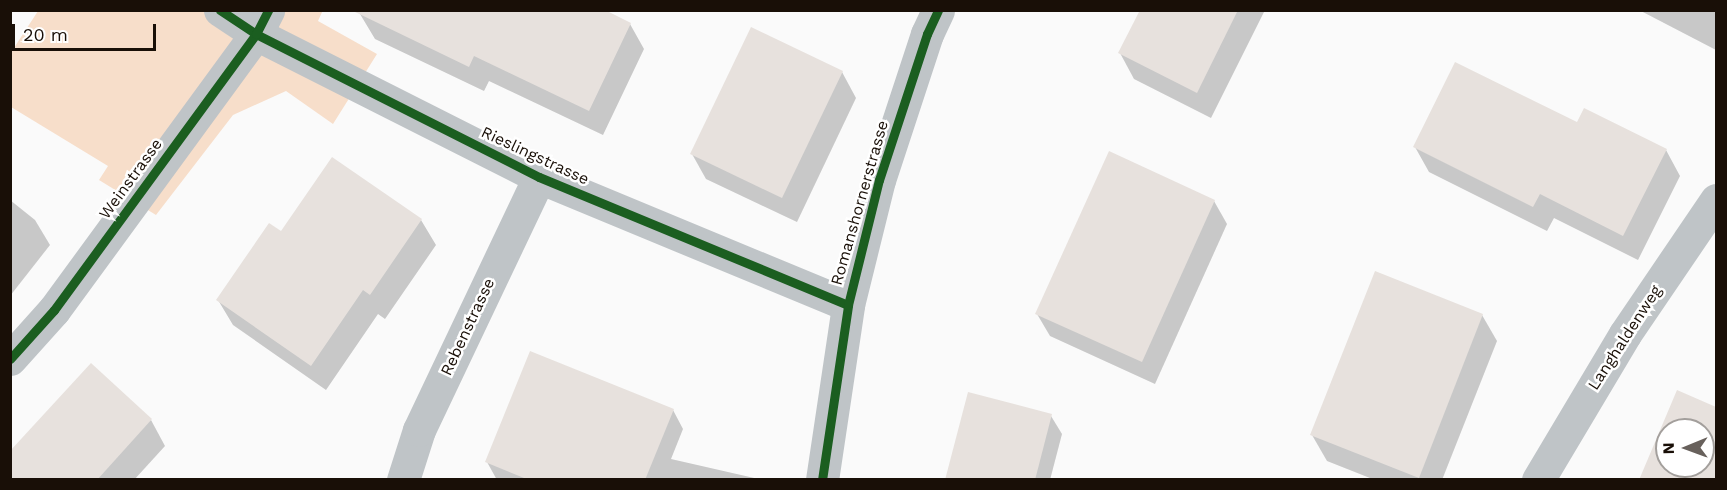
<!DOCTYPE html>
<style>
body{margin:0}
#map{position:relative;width:1727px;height:490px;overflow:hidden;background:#fafafa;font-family:"Work Sans",sans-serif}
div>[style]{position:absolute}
.green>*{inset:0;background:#f7deca}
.shadow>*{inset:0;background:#0003}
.building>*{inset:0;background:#e7e1dd}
.minor>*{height:33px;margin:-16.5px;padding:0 16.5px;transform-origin:16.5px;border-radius:16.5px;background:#bfc4c7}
.cycleway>*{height:9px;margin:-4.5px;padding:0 4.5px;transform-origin:4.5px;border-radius:4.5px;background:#1b5e20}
span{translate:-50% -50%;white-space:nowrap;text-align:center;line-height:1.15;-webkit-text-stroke:5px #fff;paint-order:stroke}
.street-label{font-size:16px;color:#190f07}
.frame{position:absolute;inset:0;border:12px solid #190f07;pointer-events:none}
.north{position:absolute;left:1655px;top:418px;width:60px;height:60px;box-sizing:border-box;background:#fff;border:2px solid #a39f9c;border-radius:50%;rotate:269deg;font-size:16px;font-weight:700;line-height:24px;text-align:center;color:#190f07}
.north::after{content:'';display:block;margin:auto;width:21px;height:27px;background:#68615c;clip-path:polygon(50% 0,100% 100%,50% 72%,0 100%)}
.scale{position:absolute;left:12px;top:24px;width:144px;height:27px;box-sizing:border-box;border:3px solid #190f07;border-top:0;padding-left:8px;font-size:18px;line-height:21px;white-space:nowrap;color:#190f07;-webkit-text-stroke:4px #fff;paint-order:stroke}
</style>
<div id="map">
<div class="green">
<div style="clip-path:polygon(323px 10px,318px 21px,377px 54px,333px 124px,286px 91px,233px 115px,156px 215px,99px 180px,108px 166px,11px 107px,10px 54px,38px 11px)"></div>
</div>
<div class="shadow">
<div style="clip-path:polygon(1141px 10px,1265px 10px,1211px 118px,1134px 79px,1120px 53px)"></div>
<div style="clip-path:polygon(1639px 10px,1716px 10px,1716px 50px)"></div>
<div style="clip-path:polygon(360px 14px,630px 24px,644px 49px,603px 135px,489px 81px,484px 91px,375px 39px)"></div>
<div style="clip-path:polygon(842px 72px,856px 98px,797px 222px,706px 179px,692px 154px)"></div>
<div style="clip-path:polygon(1578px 124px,1666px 150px,1680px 176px,1638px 260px,1554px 218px,1547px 231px,1429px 172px,1415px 147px)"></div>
<div style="clip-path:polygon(10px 200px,35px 220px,50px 245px,10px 296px)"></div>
<div style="clip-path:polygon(1214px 201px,1227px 224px,1155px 384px,1050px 336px,1037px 314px)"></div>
<div style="clip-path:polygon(421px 220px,436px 245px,385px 319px,378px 314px,326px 390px,233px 325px,218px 300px)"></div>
<div style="clip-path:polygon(1482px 315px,1497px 341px,1442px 480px,1375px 480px,1327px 461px,1312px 435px)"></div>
<div style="clip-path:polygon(evenodd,1678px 392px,1716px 409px,1716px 480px,1641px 480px,1678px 392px,1667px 430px,1703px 430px,1703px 466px,1667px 466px,1667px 430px)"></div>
<div style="clip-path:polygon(673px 410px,683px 429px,671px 459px,763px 480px,497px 480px,487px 462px)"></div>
<div style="clip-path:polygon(1051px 416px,1062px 434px,1050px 480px,946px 480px)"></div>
<div style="clip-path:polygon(151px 420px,165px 446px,134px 480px,10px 480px)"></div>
</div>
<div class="building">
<div style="clip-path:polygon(351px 10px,605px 10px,631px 23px,589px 111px,474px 56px,469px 67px)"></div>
<div style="clip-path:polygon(1140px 10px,1238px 10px,1197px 93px,1118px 53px)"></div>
<div style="clip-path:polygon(751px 27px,843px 71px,782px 198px,690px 154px)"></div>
<div style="clip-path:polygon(1455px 62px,1577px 122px,1584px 108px,1667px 149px,1623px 236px,1540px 194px,1533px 207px,1413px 147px)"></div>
<div style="clip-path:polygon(1109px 151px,1215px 200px,1142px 362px,1035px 314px)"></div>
<div style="clip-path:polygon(332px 157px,422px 219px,370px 295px,363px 290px,311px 366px,216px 300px,269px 223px,281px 231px)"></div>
<div style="clip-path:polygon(1375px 271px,1483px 314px,1419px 478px,1310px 435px)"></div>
<div style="clip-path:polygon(530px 351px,674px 409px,645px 480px,529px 480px,485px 462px)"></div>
<div style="clip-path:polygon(91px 363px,152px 419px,97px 480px,10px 480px,10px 451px)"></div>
<div style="clip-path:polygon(evenodd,1677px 390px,1716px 407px,1716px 480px,1639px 480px,1677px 390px,1667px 430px,1703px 430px,1703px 466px,1667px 466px,1667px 430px)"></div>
<div style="clip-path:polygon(968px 392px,1052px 414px,1035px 480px,945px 480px)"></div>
</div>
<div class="minor">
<div style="left:220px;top:10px;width:43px;rotate:33.7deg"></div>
<div style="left:256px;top:34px;width:317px;rotate:26.8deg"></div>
<div style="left:539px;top:177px;width:334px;rotate:22.5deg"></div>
<div style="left:10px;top:359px;width:66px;rotate:-48.1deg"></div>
<div style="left:54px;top:310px;width:342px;rotate:-53.8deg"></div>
<div style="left:256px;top:34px;width:27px;rotate:-63deg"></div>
<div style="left:403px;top:480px;width:52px;rotate:-72.3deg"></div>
<div style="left:419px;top:430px;width:280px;rotate:-64.6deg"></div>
<div style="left:822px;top:480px;width:177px;rotate:-81.5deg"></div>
<div style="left:848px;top:305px;width:129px;rotate:-76.1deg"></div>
<div style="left:879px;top:180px;width:154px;rotate:-71.8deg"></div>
<div style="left:927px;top:34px;width:26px;rotate:-65deg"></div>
<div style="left:1538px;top:480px;width:170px;rotate:-59.2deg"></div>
<div style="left:1625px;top:334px;width:162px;rotate:-55.8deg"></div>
</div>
<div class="cycleway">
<div style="left:220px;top:10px;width:43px;rotate:33.7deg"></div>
<div style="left:256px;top:34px;width:317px;rotate:26.8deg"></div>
<div style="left:539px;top:177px;width:334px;rotate:22.5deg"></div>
<div style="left:10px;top:359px;width:66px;rotate:-48.1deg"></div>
<div style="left:54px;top:310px;width:342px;rotate:-53.8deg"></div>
<div style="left:256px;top:34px;width:27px;rotate:-63deg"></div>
<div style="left:822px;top:480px;width:177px;rotate:-81.5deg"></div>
<div style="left:848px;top:305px;width:129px;rotate:-76.1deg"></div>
<div style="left:879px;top:180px;width:154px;rotate:-71.8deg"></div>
<div style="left:927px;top:34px;width:26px;rotate:-65deg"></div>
</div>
<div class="street-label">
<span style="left:535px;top:156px;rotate:25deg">Rieslingstrasse</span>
<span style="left:131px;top:179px;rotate:-54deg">Weinstrasse</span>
<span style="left:860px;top:203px;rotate:-74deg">Romanshornerstrasse</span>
<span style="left:468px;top:327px;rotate:-65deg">Rebenstrasse</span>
<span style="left:1625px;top:338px;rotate:-57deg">Langhaldenweg</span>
</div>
<div class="frame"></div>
<div class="north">N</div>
<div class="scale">20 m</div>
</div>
